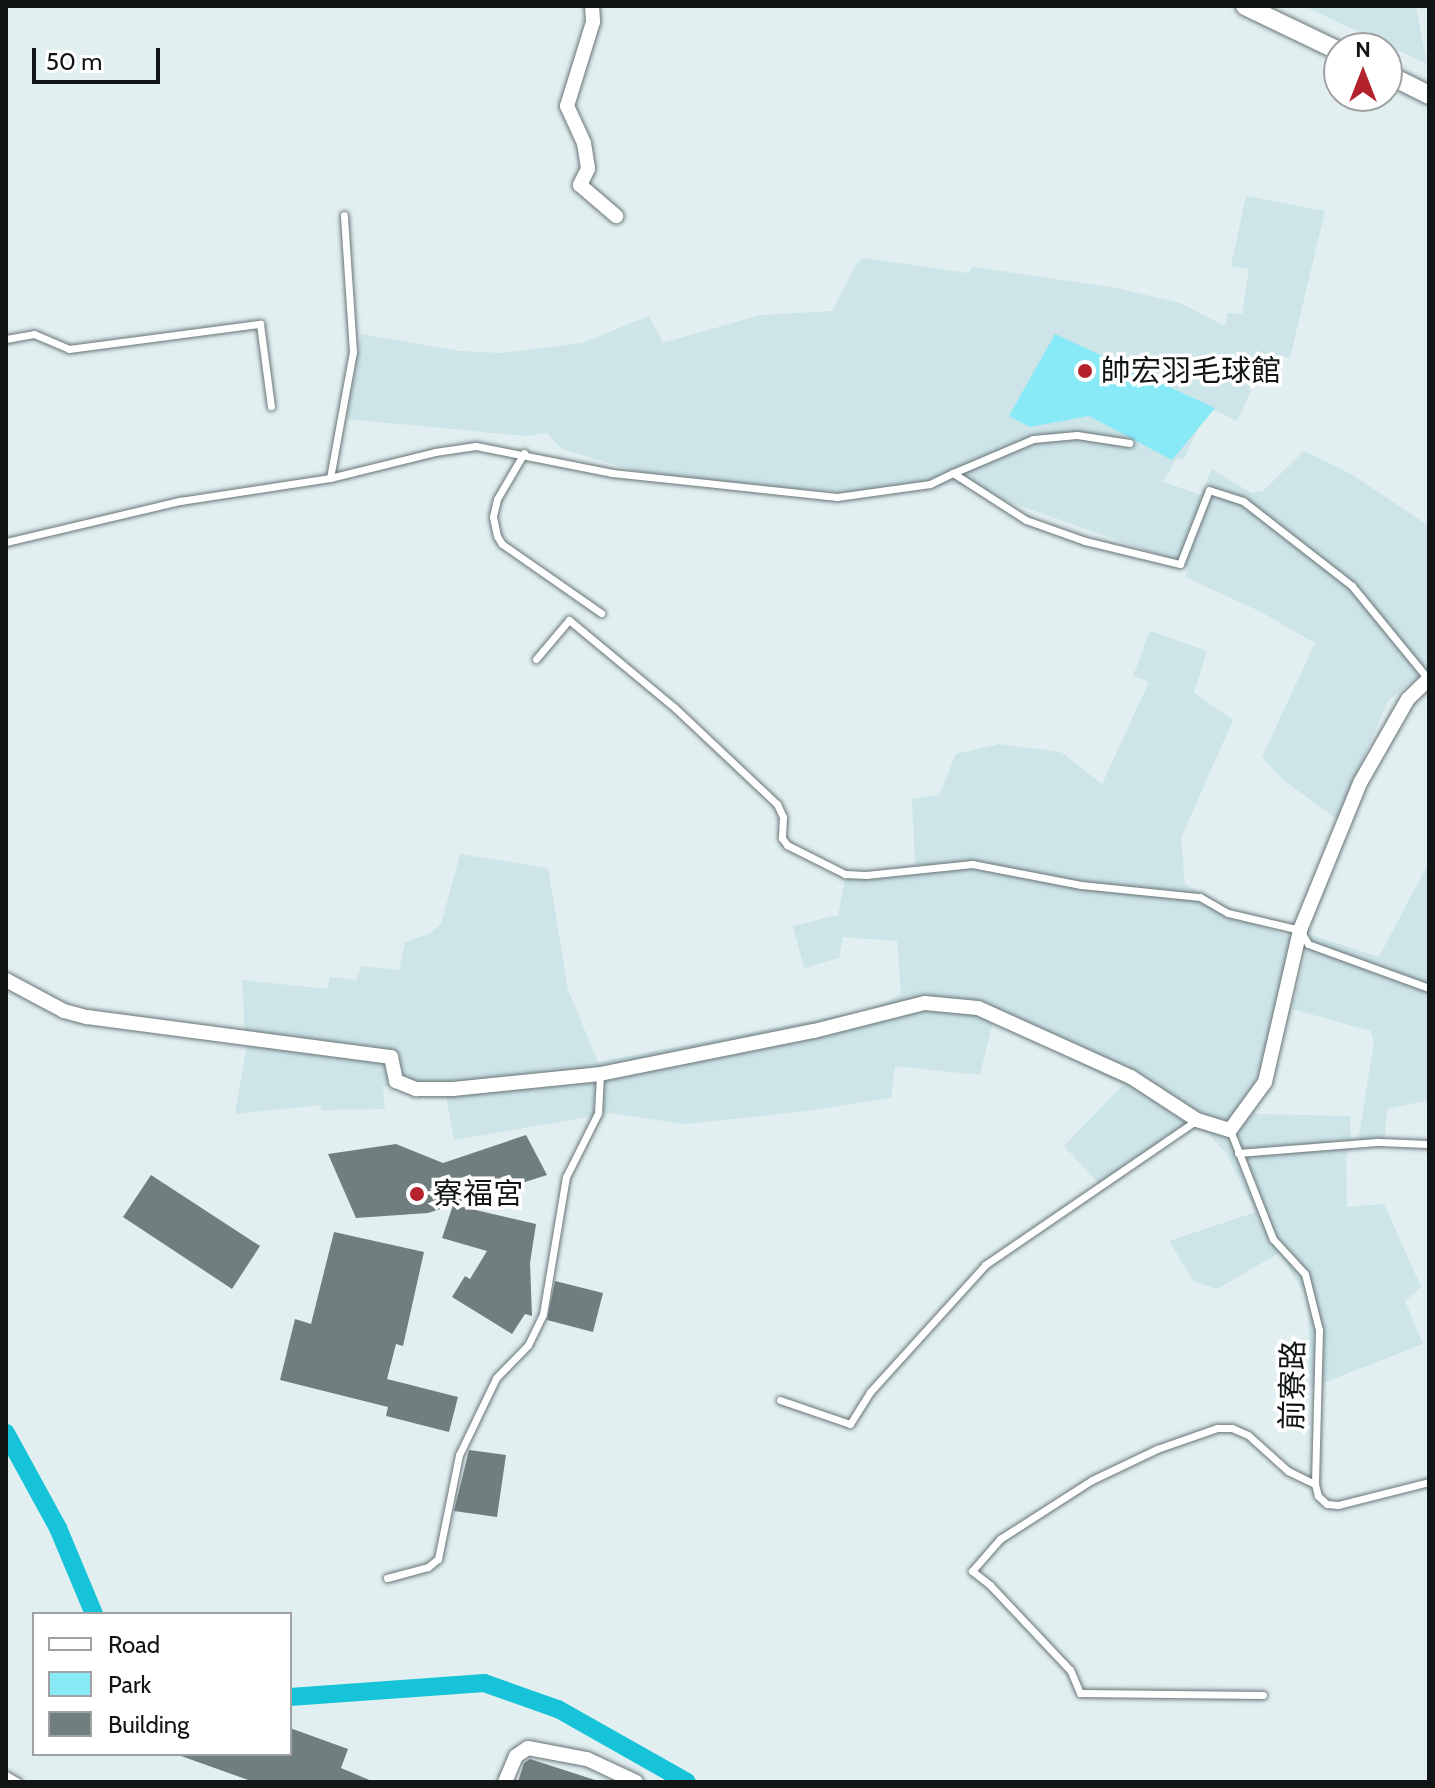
<!DOCTYPE html>
<meta charset="utf-8">
<style>
body{margin:0}
#map{position:relative;width:1435px;height:1788px;overflow:hidden;background:#e1eff1;font-family:Cabin,"Noto Sans TC",sans-serif}
div>[style]{position:absolute}
.built>*{inset:0;background:#cde4e8}
.green>*{inset:0;background:#88e9f7}
.canal>*{height:18px;margin:-9px;padding:0 9px;transform-origin:9px;border-radius:9px;background:#17c3d8}
.building>*{inset:0;background:#717e80}
.roads{filter:drop-shadow(0 0 2px #687476) drop-shadow(0 0 2px #687476)}
.lane>*{height:7px;margin:-3.5px;padding:0 3.5px;transform-origin:3.5px;border-radius:3.5px;background:#fff}
.street>*{height:14px;margin:-7px;padding:0 7px;transform-origin:7px;border-radius:7px;background:#fff}
.secondary>*{height:18px;margin:-9px;padding:0 9px;transform-origin:9px;border-radius:9px;background:#fff}
.dots>*{width:22px;height:22px;translate:-50% -50%;box-sizing:border-box;border:4px solid #fff;border-radius:50%}
span{translate:-50% -50%;white-space:nowrap;text-align:center;line-height:1.15;-webkit-text-stroke:7px #fff;paint-order:stroke}
.poi-label{font-size:30px;color:#111516}
.left{translate:0 -50%;text-align:left}
.street-label{font-size:30px;color:#111516}
.frame{position:absolute;inset:0;border:8px solid #111516;pointer-events:none}
.legend{position:absolute;left:32px;top:1612px;width:260px;height:144px;box-sizing:border-box;background:#fff;border:2px solid #a0a1a2;margin:0;padding:10px 14px;list-style:none;font-size:24px;color:#111516}
.legend li{display:flex;align-items:center;gap:16px;height:40px}
.legend b{width:40px;border:2px solid #a0a1a2}
.north{position:absolute;left:1323px;top:32px;width:80px;height:80px;box-sizing:border-box;background:#fff;border:2px solid #a0a1a2;border-radius:50%;rotate:0deg;font-size:22px;font-weight:700;line-height:32px;text-align:center;color:#111516}
.north::after{content:'';display:block;margin:auto;width:28px;height:36px;background:#b4222e;clip-path:polygon(50% 0,100% 100%,50% 72%,0 100%)}
.scale{position:absolute;left:32px;top:48px;width:128px;height:36px;box-sizing:border-box;border:4px solid #111516;border-top:0;padding-left:10px;font-size:24px;line-height:28px;white-space:nowrap;color:#111516;-webkit-text-stroke:6px #fff;paint-order:stroke}
</style>
<div id="map">
<div class="built">
<div style="clip-path:polygon(1304px 6px,1429px 6px,1416px 7px,1427px 64px)"></div>
<div style="clip-path:polygon(1246px 196px,1325px 211px,1290px 358px,1268px 355px,1237px 421px,1208px 407px,1184px 459px,1177px 458px,1163px 482px,1201px 495px,1212px 469px,1251px 493px,1263px 491px,1304px 451px,1351px 474px,1429px 526px,1429px 668px,1388px 701px,1337px 819px,1283px 780px,1262px 757px,1315px 643px,1261px 612px,1185px 577px,1188px 568px,1173px 560px,962px 485px,920px 485px,876px 493px,718px 485px,643px 473px,562px 449px,547px 433px,527px 436px,347px 419px,361px 334px,459px 351px,502px 353px,582px 343px,649px 316px,663px 343px,761px 315px,832px 311px,856px 264px,864px 258px,968px 273px,973px 267px,1116px 288px,1180px 303px,1225px 326px,1228px 313px,1242px 314px,1249px 269px,1231px 266px)"></div>
<div style="clip-path:polygon(1150px 631px,1207px 651px,1194px 693px,1233px 720px,1181px 838px,1185px 884px,1265px 928px,1292px 938px,1265px 1057px,1255px 1081px,1255px 1114px,1350px 1116px,1351px 1147px,1346px 1156px,1347px 1207px,1384px 1204px,1421px 1287px,1405px 1301px,1423px 1344px,1310px 1388px,1308px 1298px,1279px 1253px,1217px 1289px,1194px 1282px,1169px 1241px,1256px 1212px,1226px 1153px,1208px 1133px,1186px 1126px,1102px 1187px,1064px 1146px,1123px 1085px,993px 1021px,980px 1075px,895px 1066px,891px 1098px,799px 1112px,684px 1124px,611px 1113px,454px 1140px,446px 1096px,383px 1086px,385px 1109px,321px 1110px,321px 1105px,235px 1114px,246px 1050px,242px 980px,327px 989px,330px 977px,356px 980px,361px 966px,399px 970px,405px 942px,431px 933px,441px 924px,460px 854px,548px 868px,568px 990px,598px 1062px,872px 1009px,901px 994px,897px 941px,843px 937px,839px 958px,804px 968px,793px 926px,838px 915px,845px 879px,915px 867px,912px 799px,939px 795px,956px 754px,999px 744px,1061px 752px,1102px 784px,1149px 682px,1133px 676px)"></div>
<div style="clip-path:polygon(1429px 862px,1429px 1100px,1387px 1109px,1384px 1147px,1358px 1141px,1374px 1043px,1371px 1031px,1292px 1009px,1311px 935px,1379px 957px)"></div>
</div>
<div class="green">
<div style="clip-path:polygon(1055px 334px,1215px 408px,1172px 460px,1089px 416px,1030px 427px,1009px 416px)"></div>
</div>
<div class="canal">
<div style="left:6px;top:1433px;width:108px;rotate:61.3deg"></div>
<div style="left:58px;top:1528px;width:93px;rotate:67.3deg"></div>
<div style="left:290px;top:1697px;width:195px;rotate:-4.1deg"></div>
<div style="left:484px;top:1683px;width:78px;rotate:19.4deg"></div>
<div style="left:558px;top:1709px;width:148px;rotate:29.5deg"></div>
</div>
<div class="building">
<div style="clip-path:polygon(526px 1135px,547px 1175px,454px 1205px,536px 1224px,530px 1263px,532px 1316px,525px 1314px,512px 1334px,452px 1297px,465px 1276px,470px 1279px,487px 1251px,442px 1238px,453px 1205px,428px 1213px,356px 1218px,328px 1154px,396px 1144px,443px 1163px)"></div>
<div style="clip-path:polygon(151px 1175px,260px 1246px,232px 1289px,123px 1217px)"></div>
<div style="clip-path:polygon(334px 1232px,424px 1252px,403px 1346px,396px 1344px,387px 1379px,458px 1397px,449px 1432px,386px 1416px,388px 1407px,280px 1380px,295px 1319px,311px 1324px)"></div>
<div style="clip-path:polygon(555px 1281px,603px 1293px,593px 1332px,547px 1320px)"></div>
<div style="clip-path:polygon(469px 1450px,506px 1455px,497px 1517px,454px 1511px)"></div>
<div style="clip-path:polygon(290px 1728px,348px 1749px,341px 1768px,374px 1782px,254px 1782px,181px 1756px,290px 1754px)"></div>
<div style="clip-path:polygon(530px 1759px,595px 1780px,594px 1782px,518px 1782px,524px 1763px)"></div>
</div>
<div class="roads">
<div class="lane">
<div style="left:6px;top:339px;width:28px;rotate:-10deg"></div>
<div style="left:34px;top:334px;width:38px;rotate:23deg"></div>
<div style="left:69px;top:349px;width:193px;rotate:-7.5deg"></div>
<div style="left:260px;top:324px;width:83px;rotate:82.4deg"></div>
<div style="left:524px;top:453px;width:53px;rotate:120.4deg"></div>
<div style="left:497px;top:499px;width:18px;rotate:103deg"></div>
<div style="left:493px;top:517px;width:19px;rotate:78deg"></div>
<div style="left:497px;top:536px;width:9px;rotate:58deg"></div>
<div style="left:502px;top:544px;width:121px;rotate:34.9deg"></div>
<div style="left:953px;top:473px;width:87px;rotate:-23deg"></div>
<div style="left:1033px;top:439px;width:44px;rotate:-5.2deg"></div>
<div style="left:1077px;top:435px;width:53px;rotate:8.7deg"></div>
<div style="left:330px;top:478px;width:128px;rotate:-79.7deg"></div>
<div style="left:353px;top:352px;width:137px;rotate:-93.8deg"></div>
<div style="left:6px;top:542px;width:179px;rotate:-13.3deg"></div>
<div style="left:180px;top:501px;width:152px;rotate:-8.7deg"></div>
<div style="left:330px;top:478px;width:108px;rotate:-13.9deg"></div>
<div style="left:435px;top:452px;width:41px;rotate:-8.3deg"></div>
<div style="left:476px;top:446px;width:139px;rotate:11.2deg"></div>
<div style="left:612px;top:473px;width:226px;rotate:6.1deg"></div>
<div style="left:837px;top:497px;width:94px;rotate:-8deg"></div>
<div style="left:930px;top:484px;width:25px;rotate:-26deg"></div>
<div style="left:953px;top:473px;width:87px;rotate:32.8deg"></div>
<div style="left:1026px;top:520px;width:63px;rotate:19.6deg"></div>
<div style="left:1085px;top:541px;width:98px;rotate:13.6deg"></div>
<div style="left:1180px;top:564px;width:79px;rotate:-68.6deg"></div>
<div style="left:1209px;top:490px;width:36px;rotate:18deg"></div>
<div style="left:1243px;top:501px;width:138px;rotate:37.9deg"></div>
<div style="left:1352px;top:586px;width:120px;rotate:50.7deg"></div>
<div style="left:536px;top:659px;width:51px;rotate:-49.8deg"></div>
<div style="left:569px;top:620px;width:138px;rotate:39.7deg"></div>
<div style="left:675px;top:708px;width:140px;rotate:43.3deg"></div>
<div style="left:777px;top:804px;width:14px;rotate:65deg"></div>
<div style="left:783px;top:817px;width:21px;rotate:93deg"></div>
<div style="left:782px;top:838px;width:9px;rotate:54deg"></div>
<div style="left:787px;top:845px;width:65px;rotate:26.6deg"></div>
<div style="left:845px;top:874px;width:21px;rotate:3deg"></div>
<div style="left:866px;top:875px;width:107px;rotate:-5.9deg"></div>
<div style="left:972px;top:864px;width:111px;rotate:10.9deg"></div>
<div style="left:1081px;top:885px;width:120px;rotate:5.8deg"></div>
<div style="left:1200px;top:897px;width:32px;rotate:30deg"></div>
<div style="left:1228px;top:913px;width:74px;rotate:13.3deg"></div>
<div style="left:1300px;top:930px;width:16px;rotate:60deg"></div>
<div style="left:1308px;top:944px;width:129px;rotate:20deg"></div>
<div style="left:1230px;top:1130px;width:117px;rotate:68.5deg"></div>
<div style="left:1273px;top:1239px;width:47px;rotate:47.6deg"></div>
<div style="left:1305px;top:1274px;width:58px;rotate:76deg"></div>
<div style="left:1319px;top:1330px;width:154px;rotate:91.5deg"></div>
<div style="left:1315px;top:1484px;width:12px;rotate:76deg"></div>
<div style="left:1318px;top:1496px;width:12px;rotate:42deg"></div>
<div style="left:1327px;top:1504px;width:11px;rotate:5deg"></div>
<div style="left:1338px;top:1505px;width:94px;rotate:-14.2deg"></div>
<div style="left:1238px;top:1153px;width:139px;rotate:-4.5deg"></div>
<div style="left:1377px;top:1142px;width:52px;rotate:2.2deg"></div>
<div style="left:780px;top:1400px;width:74px;rotate:18.9deg"></div>
<div style="left:850px;top:1424px;width:38px;rotate:-58deg"></div>
<div style="left:870px;top:1392px;width:171px;rotate:-47.8deg"></div>
<div style="left:985px;top:1265px;width:257px;rotate:-34.4deg"></div>
<div style="left:387px;top:1578px;width:42px;rotate:-15deg"></div>
<div style="left:428px;top:1567px;width:13px;rotate:-39deg"></div>
<div style="left:438px;top:1559px;width:106px;rotate:-78.6deg"></div>
<div style="left:459px;top:1455px;width:85px;rotate:-64.3deg"></div>
<div style="left:496px;top:1378px;width:46px;rotate:-45.9deg"></div>
<div style="left:528px;top:1345px;width:34px;rotate:-64deg"></div>
<div style="left:543px;top:1314px;width:139px;rotate:-80.5deg"></div>
<div style="left:566px;top:1177px;width:72px;rotate:-63.4deg"></div>
<div style="left:598px;top:1113px;width:39px;rotate:-87deg"></div>
<div style="left:1263px;top:1695px;width:183px;rotate:-179.4deg"></div>
<div style="left:1080px;top:1693px;width:25px;rotate:-113deg"></div>
<div style="left:1070px;top:1670px;width:117px;rotate:-133.3deg"></div>
<div style="left:990px;top:1585px;width:23px;rotate:-142deg"></div>
<div style="left:972px;top:1571px;width:43px;rotate:-48.8deg"></div>
<div style="left:1000px;top:1539px;width:109px;rotate:-32.7deg"></div>
<div style="left:1092px;top:1480px;width:72px;rotate:-25.5deg"></div>
<div style="left:1157px;top:1449px;width:64px;rotate:-19.3deg"></div>
<div style="left:1217px;top:1428px;width:15px"></div>
<div style="left:1232px;top:1428px;width:17px;rotate:24deg"></div>
<div style="left:1248px;top:1435px;width:54px;rotate:42deg"></div>
<div style="left:1288px;top:1471px;width:30px;rotate:26deg"></div>
<div style="left:6px;top:1775px;width:14px;rotate:30deg"></div>
</div>
<div class="street">
<div style="left:592px;top:6px;width:16px;rotate:86deg"></div>
<div style="left:593px;top:22px;width:88px;rotate:107.2deg"></div>
<div style="left:567px;top:106px;width:41px;rotate:65.3deg"></div>
<div style="left:584px;top:143px;width:26px;rotate:81deg"></div>
<div style="left:588px;top:169px;width:18px;rotate:117deg"></div>
<div style="left:580px;top:185px;width:48px;rotate:40.7deg"></div>
<div style="left:6px;top:980px;width:66px;rotate:28.1deg"></div>
<div style="left:64px;top:1011px;width:24px;rotate:15deg"></div>
<div style="left:87px;top:1017px;width:307px;rotate:7.5deg"></div>
<div style="left:391px;top:1057px;width:25px;rotate:78deg"></div>
<div style="left:396px;top:1081px;width:22px;rotate:22deg"></div>
<div style="left:416px;top:1089px;width:37px"></div>
<div style="left:453px;top:1089px;width:148px;rotate:-5.8deg"></div>
<div style="left:600px;top:1074px;width:218px;rotate:-11.4deg"></div>
<div style="left:814px;top:1031px;width:114px;rotate:-14.2deg"></div>
<div style="left:925px;top:1003px;width:53px;rotate:5.4deg"></div>
<div style="left:978px;top:1008px;width:168px;rotate:24.3deg"></div>
<div style="left:1131px;top:1077px;width:79px;rotate:33.1deg"></div>
<div style="left:1197px;top:1120px;width:34px;rotate:17deg"></div>
<div style="left:1230px;top:1130px;width:59px;rotate:-53.9deg"></div>
<div style="left:1265px;top:1082px;width:156px;rotate:-77deg"></div>
<div style="left:1300px;top:930px;width:159px;rotate:-67.8deg"></div>
<div style="left:1360px;top:783px;width:97px;rotate:-60.3deg"></div>
<div style="left:1408px;top:699px;width:29px;rotate:-44deg"></div>
<div style="left:505px;top:1782px;width:28px;rotate:-67deg"></div>
<div style="left:516px;top:1756px;width:14px;rotate:-34deg"></div>
<div style="left:528px;top:1748px;width:60px;rotate:10.6deg"></div>
<div style="left:587px;top:1759px;width:54px;rotate:25.1deg"></div>
</div>
<div class="secondary">
<div style="left:1245px;top:6px;width:104px;rotate:25.6deg"></div>
<div style="left:1387px;top:74px;width:47px;rotate:26.6deg"></div>
</div>
</div>
<div class="dots">
<div style="left:1085px;top:371px;background:#b4222e"></div>
<div style="left:417px;top:1194px;background:#b4222e"></div>
</div>
<div class="poi-label">
<span class="left" style="left:1101px;top:371px">帥宏羽毛球館</span>
<span class="left" style="left:433px;top:1194px">寮福宮</span>
</div>
<div class="street-label">
<span style="left:1293px;top:1385px;rotate:-89deg">前寮路</span>
</div>
<div class="frame"></div>
<ul class="legend">
<li><b style="height:10px;background:#fff"></b>Road</li>
<li><b style="height:22px;background:#88e9f7"></b>Park</li>
<li><b style="height:22px;background:#717e80"></b>Building</li>
</ul>
<div class="north">N</div>
<div class="scale">50 m</div>
</div>
